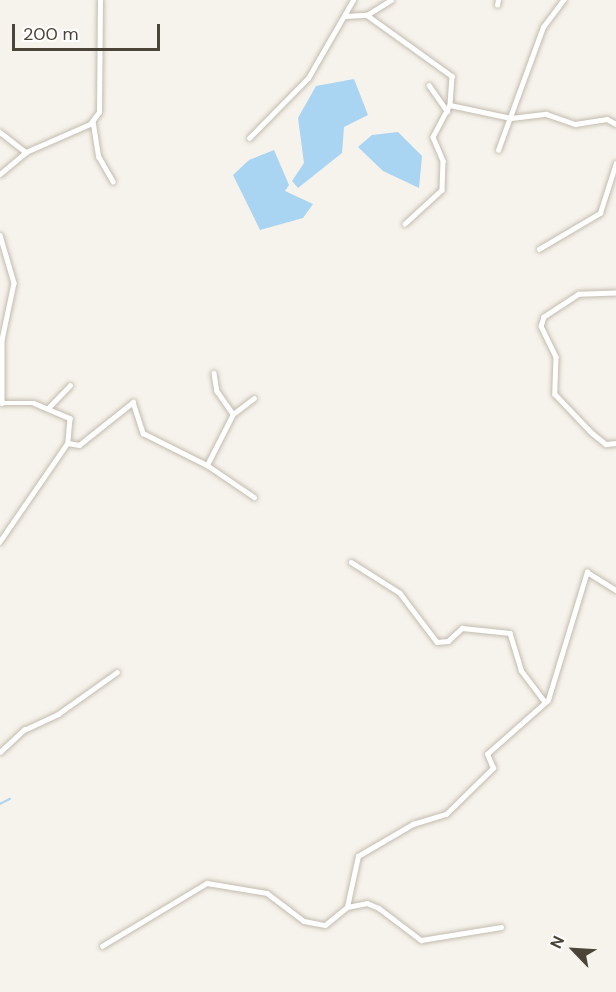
<!DOCTYPE html>
<style>
body{margin:0}
#map{position:relative;width:616px;height:992px;overflow:hidden;background:#f6f3ec;font-family:"DM Sans",sans-serif}
div>[style]{position:absolute}
.water>*{inset:0;background:#a9d4f2}
.stream>*{height:1.5px;margin:-0.75px;padding:0 0.75px;transform-origin:0.75px;border-radius:0.75px;background:#a9d4f2}
.roads{filter:drop-shadow(0 0 2px #c2bbae) drop-shadow(0 0 2px #c2bbae)}
.street>*{height:4.5px;margin:-2.25px;padding:0 2.25px;transform-origin:2.25px;border-radius:2.25px;background:#fff}
span{translate:-50% -50%;white-space:nowrap;text-align:center;line-height:1.15;-webkit-text-stroke:6px #fff;paint-order:stroke}
.north{position:absolute;left:544px;top:920px;width:60px;height:60px;-webkit-text-stroke:4px #fff;paint-order:stroke;rotate:295deg;font-size:16px;font-weight:700;line-height:24px;text-align:center;color:#4b4439}
.north::after{content:'';display:block;margin:auto;width:21px;height:27px;background:#4b4439;clip-path:polygon(50% 0,100% 100%,50% 72%,0 100%)}
.scale{position:absolute;left:12px;top:24px;width:148px;height:27px;box-sizing:border-box;border:3px solid #4b4439;border-top:0;padding-left:8px;font-size:18px;line-height:21px;white-space:nowrap;color:#4b4439;-webkit-text-stroke:4px #fff;paint-order:stroke}
</style>
<div id="map">
<div class="water">
<div style="clip-path:polygon(354px 79px,368px 115px,344px 127px,342px 153px,298px 188px,292px 181px,304px 163px,298px 118px,316px 86px)"></div>
<div style="clip-path:polygon(398px 132px,422px 156px,419px 188px,383px 171px,358px 147px,372px 135px)"></div>
<div style="clip-path:polygon(274px 150px,289px 185px,285px 191px,313px 204px,303px 218px,260px 230px,233px 175px,249px 160px)"></div>
</div>
<div class="stream">
<div style="left:0;top:804px;width:11px;rotate:-27deg"></div>
</div>
<div class="roads">
<div class="street">
<div style="left:497px;top:5px;width:5px;rotate:-79deg"></div>
<div style="left:367px;top:15px;width:105px;rotate:35.7deg"></div>
<div style="left:452px;top:76px;width:29px;rotate:94deg"></div>
<div style="left:450px;top:105px;width:36px;rotate:118deg"></div>
<div style="left:433px;top:137px;width:26px;rotate:67deg"></div>
<div style="left:443px;top:161px;width:29px;rotate:92deg"></div>
<div style="left:442px;top:190px;width:50px;rotate:137.4deg"></div>
<div style="left:345px;top:16px;width:22px;rotate:-3deg"></div>
<div style="left:367px;top:15px;width:28px;rotate:-32deg"></div>
<div style="left:429px;top:85px;width:32px;rotate:55deg"></div>
<div style="left:450px;top:105px;width:62px;rotate:12deg"></div>
<div style="left:511px;top:118px;width:35px;rotate:-7deg"></div>
<div style="left:546px;top:114px;width:31px;rotate:19deg"></div>
<div style="left:575px;top:124px;width:32px;rotate:-9deg"></div>
<div style="left:607px;top:119px;width:10px;rotate:29deg"></div>
<div style="left:93px;top:121px;width:36px;rotate:81deg"></div>
<div style="left:99px;top:157px;width:28px;rotate:60deg"></div>
<div style="left:0;top:132px;width:33px;rotate:38deg"></div>
<div style="left:249px;top:138px;width:84px;rotate:-45.5deg"></div>
<div style="left:308px;top:78px;width:90px;rotate:-60deg"></div>
<div style="left:498px;top:150px;width:131px;rotate:-69.9deg"></div>
<div style="left:543px;top:27px;width:34px;rotate:-53deg"></div>
<div style="left:0;top:174px;width:34px;rotate:-40deg"></div>
<div style="left:26px;top:152px;width:70px;rotate:-23.6deg"></div>
<div style="left:90px;top:124px;width:15px;rotate:-53deg"></div>
<div style="left:99px;top:112px;width:112px;rotate:-89.5deg"></div>
<div style="left:0;top:235px;width:50px;rotate:73.7deg"></div>
<div style="left:14px;top:283px;width:58px;rotate:101.9deg"></div>
<div style="left:2px;top:340px;width:63px;rotate:90deg"></div>
<div style="left:2px;top:403px;width:32px"></div>
<div style="left:34px;top:403px;width:39px;rotate:23deg"></div>
<div style="left:70px;top:418px;width:25px;rotate:95deg"></div>
<div style="left:68px;top:443px;width:120px;rotate:124.5deg"></div>
<div style="left:539px;top:249px;width:71px;rotate:-30.5deg"></div>
<div style="left:600px;top:213px;width:52px;rotate:-72.3deg"></div>
<div style="left:616px;top:293px;width:37px;rotate:178deg"></div>
<div style="left:579px;top:294px;width:42px;rotate:146.7deg"></div>
<div style="left:544px;top:317px;width:9px;rotate:108deg"></div>
<div style="left:541px;top:326px;width:34px;rotate:64deg"></div>
<div style="left:556px;top:357px;width:37px;rotate:92deg"></div>
<div style="left:555px;top:394px;width:52px;rotate:46.5deg"></div>
<div style="left:591px;top:432px;width:19px;rotate:39deg"></div>
<div style="left:606px;top:444px;width:10px;rotate:-6deg"></div>
<div style="left:214px;top:373px;width:18px;rotate:81deg"></div>
<div style="left:217px;top:391px;width:28px;rotate:55deg"></div>
<div style="left:49px;top:407px;width:30px;rotate:-46deg"></div>
<div style="left:68px;top:443px;width:11px;rotate:10deg"></div>
<div style="left:79px;top:445px;width:69px;rotate:-38.5deg"></div>
<div style="left:133px;top:402px;width:33px;rotate:72deg"></div>
<div style="left:143px;top:433px;width:72px;rotate:26.6deg"></div>
<div style="left:207px;top:465px;width:57px;rotate:-63deg"></div>
<div style="left:233px;top:414px;width:26px;rotate:-37deg"></div>
<div style="left:207px;top:465px;width:57px;rotate:34.2deg"></div>
<div style="left:351px;top:562px;width:58px;rotate:32.3deg"></div>
<div style="left:400px;top:593px;width:61px;rotate:52.9deg"></div>
<div style="left:437px;top:642px;width:11px;rotate:-5deg"></div>
<div style="left:448px;top:641px;width:19px;rotate:-43deg"></div>
<div style="left:462px;top:628px;width:48px;rotate:5.9deg"></div>
<div style="left:510px;top:633px;width:39px;rotate:73deg"></div>
<div style="left:521px;top:670px;width:40px;rotate:53deg"></div>
<div style="left:0;top:752px;width:33px;rotate:-43deg"></div>
<div style="left:24px;top:730px;width:38px;rotate:-25deg"></div>
<div style="left:58px;top:714px;width:72px;rotate:-35.4deg"></div>
<div style="left:347px;top:907px;width:20px;rotate:-11deg"></div>
<div style="left:367px;top:903px;width:13px;rotate:23deg"></div>
<div style="left:379px;top:908px;width:53px;rotate:37.3deg"></div>
<div style="left:421px;top:940px;width:81px;rotate:-9.2deg"></div>
<div style="left:102px;top:946px;width:122px;rotate:-31deg"></div>
<div style="left:207px;top:883px;width:61px;rotate:9.5deg"></div>
<div style="left:267px;top:893px;width:46px;rotate:37.1deg"></div>
<div style="left:304px;top:921px;width:21px;rotate:11deg"></div>
<div style="left:325px;top:925px;width:28px;rotate:-39deg"></div>
<div style="left:347px;top:907px;width:52px;rotate:-77.8deg"></div>
<div style="left:358px;top:856px;width:64px;rotate:-30.2deg"></div>
<div style="left:413px;top:824px;width:34px;rotate:-17deg"></div>
<div style="left:446px;top:814px;width:66px;rotate:-44.4deg"></div>
<div style="left:493px;top:768px;width:15px;rotate:-113deg"></div>
<div style="left:487px;top:754px;width:81px;rotate:-41.5deg"></div>
<div style="left:548px;top:700px;width:134px;rotate:-73.1deg"></div>
<div style="left:587px;top:572px;width:34px;rotate:32deg"></div>
</div>
</div>
<div class="north">N</div>
<div class="scale">200 m</div>
</div>
